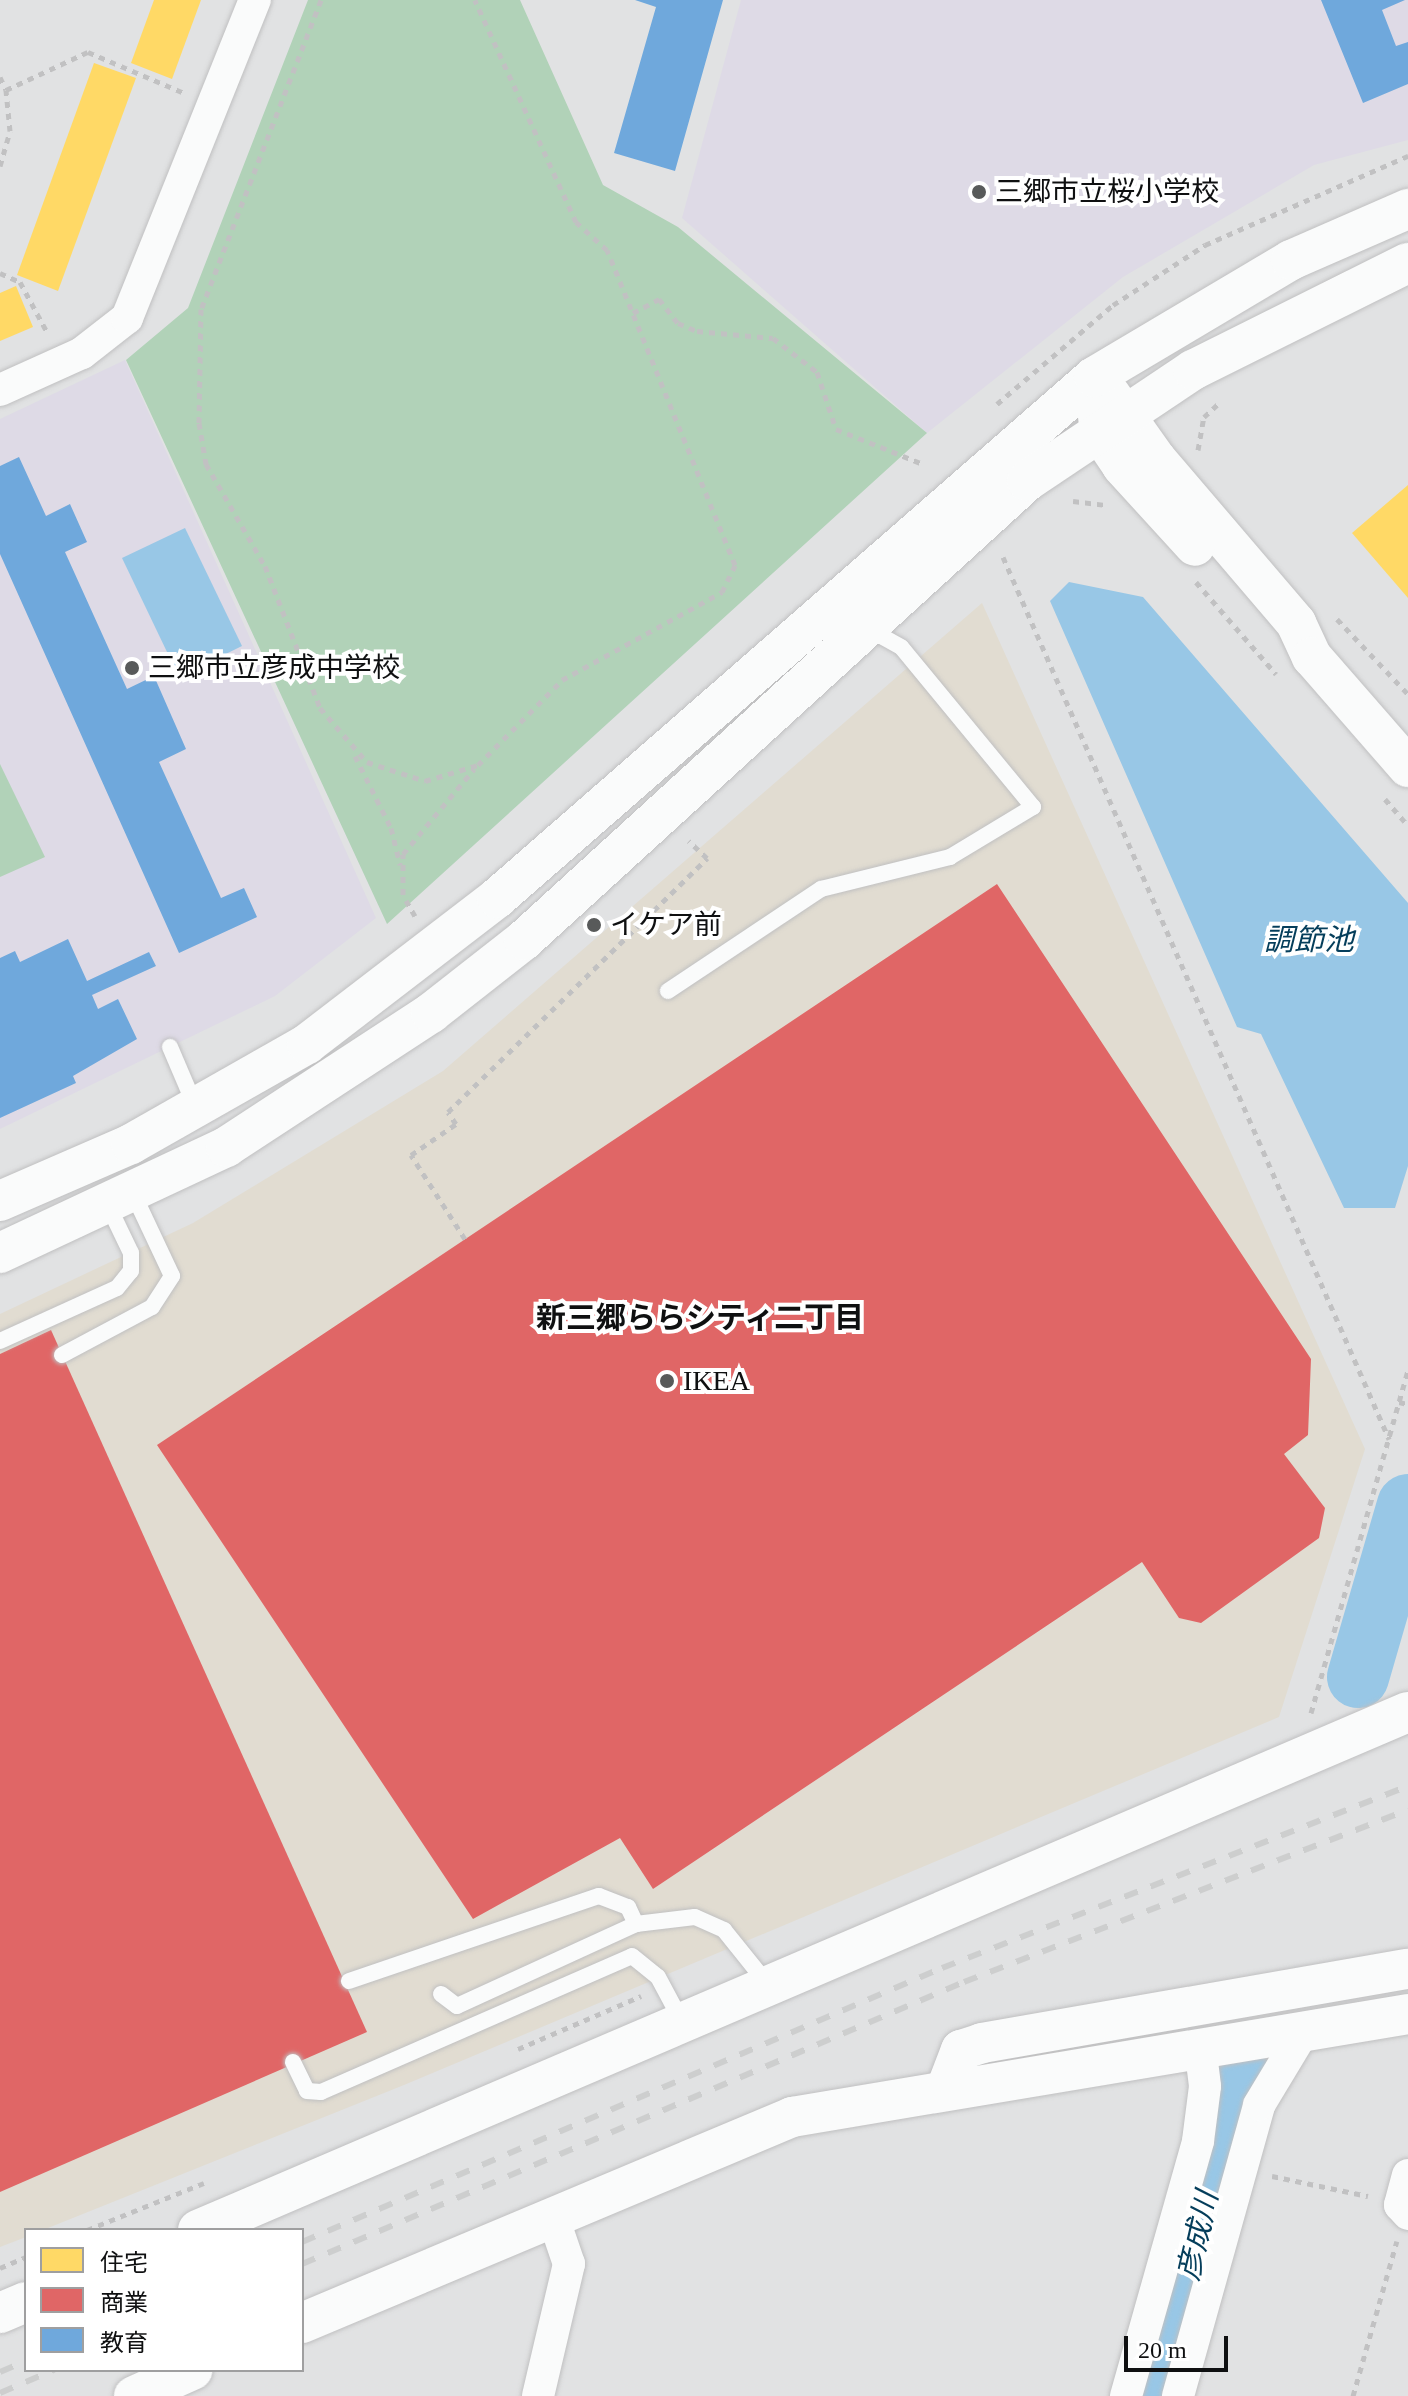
<!DOCTYPE html>
<meta charset="utf-8">
<style>
body{margin:0}
#map{position:relative;width:1408px;height:2396px;overflow:hidden;background:#e1e2e3;font-family:"Times New Roman","Noto Sans JP",serif}
div>[style]{position:absolute}
.commercial>*{inset:0;background:#e1dcd1}
.education>*{inset:0;background:#dedae6}
.green>*{inset:0;background:#b1d2b8}
.water>*{inset:0;background:#98c7e6}
.homes>*{inset:0;background:#ffd966}
.shops>*{inset:0;background:#e06666}
.schools>*{inset:0;background:#6fa8dc}
.river>*{height:62px;margin:-31px;padding:0 31px;transform-origin:31px;border-radius:31px;background:#98c7e6}
.path>*{height:5px;margin-top:-2.5px;transform-origin:0;background:repeating-linear-gradient(90deg,#c1c1c2 0 6px,transparent 0 12px)}
.roads{filter:drop-shadow(0 0 2px #c0c0c1) drop-shadow(0 0 2px #c0c0c1)}
.service>*{height:16px;margin:-8px;padding:0 8px;transform-origin:8px;border-radius:8px;background:#fafbfb}
.minor>*{height:32px;margin:-16px;padding:0 16px;transform-origin:16px;border-radius:16px;background:#fafbfb}
.tertiary>*{height:40px;margin:-20px;padding:0 20px;transform-origin:20px;border-radius:20px;background:#fafbfb}
.rail>*{height:6px;margin-top:-3px;transform-origin:0;background:repeating-linear-gradient(90deg,#cdcece 0 14px,transparent 0 28px)}
.dots>*{width:22px;height:22px;translate:-50% -50%;box-sizing:border-box;border:4px solid #fff;border-radius:50%}
span{translate:-50% -50%;white-space:nowrap;text-align:center;line-height:1.15;-webkit-text-stroke:8px #fff;paint-order:stroke}
.poi-label{font-size:28px;color:#0f1011}
.left{translate:0 -50%;text-align:left}
.water-label{font-size:30px;color:#053e5b;font-style:italic}
.neighbourhood-label{font-size:30px;color:#0f1011;font-weight:700}
.legend{position:absolute;left:24px;top:2228px;width:280px;height:144px;box-sizing:border-box;background:#fff;border:2px solid #9f9fa0;margin:0;padding:10px 14px;list-style:none;font-size:24px;color:#0f1011}
.legend li{display:flex;align-items:center;gap:16px;height:40px}
.legend b{width:40px;border:2px solid #9f9fa0}
.scale{position:absolute;left:1124px;top:2336px;width:104px;height:36px;box-sizing:border-box;border:4px solid #0f1011;border-top:0;padding-left:10px;font-size:24px;line-height:28px;white-space:nowrap;color:#0f1011;-webkit-text-stroke:6px #fff;paint-order:stroke}
</style>
<div id="map">
<div class="commercial">
<div style="clip-path:polygon(982px 603px,1365px 1449px,1279px 1717px,404px 2085px,43px 2230px,26px 2230px,26px 2237px,0 2247px,0 1314px,193px 1223px,443px 1071px)"></div>
</div>
<div class="education">
<div style="clip-path:polygon(741px 0,1408px 0,1408px 140px,1314px 165px,1123px 277px,927px 433px,682px 218px)"></div>
<div style="clip-path:polygon(125px 360px,376px 918px,275px 996px,0 1129px,0 419px)"></div>
</div>
<div class="green">
<div style="clip-path:polygon(308px 0,520px 0,603px 185px,678px 227px,927px 433px,387px 924px,126px 360px,188px 308px)"></div>
<div style="clip-path:polygon(0 764px,45px 857px,0 877px)"></div>
</div>
<div class="water">
<div style="clip-path:polygon(185px 528px,242px 646px,179px 677px,122px 558px)"></div>
<div style="clip-path:polygon(1069px 582px,1143px 597px,1408px 903px,1408px 1166px,1395px 1208px,1344px 1208px,1261px 1034px,1237px 1027px,1050px 601px)"></div>
</div>
<div class="homes">
<div style="clip-path:polygon(154px 0,201px 0,172px 79px,131px 63px)"></div>
<div style="clip-path:polygon(94px 63px,136px 78px,58px 291px,17px 275px)"></div>
<div style="clip-path:polygon(16px 286px,33px 327px,0 341px,0 293px)"></div>
<div style="clip-path:polygon(1408px 485px,1408px 598px,1352px 533px)"></div>
</div>
<div class="shops">
<div style="clip-path:polygon(997px 884px,1311px 1359px,1308px 1435px,1284px 1454px,1325px 1508px,1319px 1538px,1201px 1623px,1179px 1618px,1142px 1562px,653px 1889px,620px 1838px,473px 1919px,157px 1445px)"></div>
<div style="clip-path:polygon(51px 1330px,367px 2032px,0 2192px,0 1354px)"></div>
</div>
<div class="schools">
<div style="clip-path:polygon(635px 0,723px 0,675px 171px,614px 153px,656px 7px)"></div>
<div style="clip-path:polygon(1321px 0,1405px 0,1382px 10px,1396px 46px,1408px 42px,1408px 84px,1363px 103px)"></div>
<div style="clip-path:polygon(19px 457px,46px 516px,70px 504px,87px 542px,65px 552px,127px 689px,154px 676px,186px 749px,159px 762px,221px 898px,244px 888px,257px 917px,179px 953px,0 554px,0 466px)"></div>
<div style="clip-path:polygon(68px 939px,87px 981px,149px 952px,156px 966px,92px 995px,98px 1009px,118px 999px,137px 1039px,73px 1076px,76px 1083px,0 1118px,0 958px,15px 951px,20px 962px)"></div>
</div>
<div class="river">
<div style="left:1358px;top:1677px;width:179px;rotate:-73.8deg"></div>
<div style="left:1155px;top:2396px;width:332px;rotate:-75.2deg"></div>
</div>
<div class="path">
<div style="left:321px;top:0;width:331px;rotate:111.2deg"></div>
<div style="left:201px;top:309px;width:114px;rotate:91deg"></div>
<div style="left:199px;top:423px;width:42px;rotate:80.3deg"></div>
<div style="left:206px;top:464px;width:118px;rotate:60deg"></div>
<div style="left:265px;top:566px;width:152px;rotate:68.8deg"></div>
<div style="left:320px;top:708px;width:72px;rotate:49deg"></div>
<div style="left:367px;top:762px;width:61px;rotate:18.1deg"></div>
<div style="left:425px;top:781px;width:55px;rotate:-16.8deg"></div>
<div style="left:478px;top:765px;width:120px;rotate:-45.3deg"></div>
<div style="left:562px;top:680px;width:183px;rotate:-28.8deg"></div>
<div style="left:722px;top:592px;width:30px;rotate:-64deg"></div>
<div style="left:735px;top:565px;width:340px;rotate:-112.1deg"></div>
<div style="left:607px;top:250px;width:42px;rotate:-137.9deg"></div>
<div style="left:576px;top:222px;width:244px;rotate:-114.5deg"></div>
<div style="left:0;top:77px;width:14px;rotate:65deg"></div>
<div style="left:6px;top:90px;width:90px;rotate:-24.9deg"></div>
<div style="left:88px;top:52px;width:104px;rotate:23.1deg"></div>
<div style="left:0;top:166px;width:36px;rotate:-74deg"></div>
<div style="left:10px;top:131px;width:41px;rotate:-95.6deg"></div>
<div style="left:0;top:273px;width:22px;rotate:24deg"></div>
<div style="left:20px;top:282px;width:57px;rotate:61.6deg"></div>
<div style="left:633px;top:313px;width:30px;rotate:-28deg"></div>
<div style="left:659px;top:299px;width:31px;rotate:52deg"></div>
<div style="left:678px;top:323px;width:21px;rotate:23deg"></div>
<div style="left:697px;top:331px;width:76px;rotate:5.3deg"></div>
<div style="left:773px;top:338px;width:56px;rotate:37.7deg"></div>
<div style="left:817px;top:372px;width:60px;rotate:71.6deg"></div>
<div style="left:836px;top:429px;width:94px;rotate:21.9deg"></div>
<div style="left:997px;top:404px;width:153px;rotate:-40.5deg"></div>
<div style="left:1113px;top:305px;width:110px;rotate:-33.1deg"></div>
<div style="left:1205px;top:245px;width:222px;rotate:-23.7deg"></div>
<div style="left:1198px;top:450px;width:34px;rotate:-80deg"></div>
<div style="left:1204px;top:417px;width:23px;rotate:-43deg"></div>
<div style="left:1073px;top:501px;width:34px;rotate:7deg"></div>
<div style="left:1003px;top:557px;width:963px;rotate:66.36deg"></div>
<div style="left:1196px;top:582px;width:122px;rotate:49deg"></div>
<div style="left:1337px;top:619px;width:103px;rotate:46.6deg"></div>
<div style="left:355px;top:756px;width:80px;rotate:63.4deg"></div>
<div style="left:391px;top:828px;width:38px;rotate:76deg"></div>
<div style="left:1385px;top:799px;width:35px;rotate:49deg"></div>
<div style="left:415px;top:916px;width:24px;rotate:-120deg"></div>
<div style="left:403px;top:895px;width:41px;rotate:-90deg"></div>
<div style="left:403px;top:854px;width:111px;rotate:-50.1deg"></div>
<div style="left:465px;top:1239px;width:100px;rotate:-122.7deg"></div>
<div style="left:411px;top:1155px;width:55px;rotate:-34.6deg"></div>
<div style="left:456px;top:1124px;width:14px;rotate:-124deg"></div>
<div style="left:448px;top:1112px;width:363px;rotate:-44.4deg"></div>
<div style="left:707px;top:858px;width:25px;rotate:-137deg"></div>
<div style="left:1399px;top:1402px;width:9px;rotate:13deg"></div>
<div style="left:1311px;top:1713px;width:356px;rotate:-74.2deg"></div>
<div style="left:518px;top:2049px;width:134px;rotate:-23.3deg"></div>
<div style="left:1272px;top:2176px;width:98px;rotate:11.8deg"></div>
<div style="left:87px;top:2230px;width:126px;rotate:-21.9deg"></div>
<div style="left:0;top:2268px;width:28px;rotate:-23deg"></div>
<div style="left:1353px;top:2396px;width:161px;rotate:-74.2deg"></div>
</div>
<div class="roads">
<div class="service">
<div style="left:668px;top:991px;width:184px;rotate:-33.7deg"></div>
<div style="left:821px;top:889px;width:133px;rotate:-13.9deg"></div>
<div style="left:950px;top:857px;width:97px;rotate:-31.1deg"></div>
<div style="left:1033px;top:807px;width:207px;rotate:-129.5deg"></div>
<div style="left:901px;top:647px;width:39px;rotate:-151deg"></div>
<div style="left:170px;top:1047px;width:66px;rotate:66.9deg"></div>
<div style="left:0;top:1341px;width:128px;rotate:-24.4deg"></div>
<div style="left:117px;top:1288px;width:22px;rotate:-51deg"></div>
<div style="left:131px;top:1271px;width:18px;rotate:-90deg"></div>
<div style="left:131px;top:1253px;width:53px;rotate:-115.6deg"></div>
<div style="left:62px;top:1355px;width:102px;rotate:-28.1deg"></div>
<div style="left:152px;top:1307px;width:37px;rotate:-57deg"></div>
<div style="left:172px;top:1276px;width:92px;rotate:-115.2deg"></div>
<div style="left:349px;top:1981px;width:264px;rotate:-18.8deg"></div>
<div style="left:599px;top:1896px;width:31px;rotate:21deg"></div>
<div style="left:628px;top:1907px;width:19px;rotate:65deg"></div>
<div style="left:636px;top:1924px;width:59px;rotate:-6.8deg"></div>
<div style="left:695px;top:1917px;width:32px;rotate:24deg"></div>
<div style="left:724px;top:1930px;width:72px;rotate:51.2deg"></div>
<div style="left:441px;top:1994px;width:20px;rotate:37deg"></div>
<div style="left:457px;top:2006px;width:197px;rotate:-24.6deg"></div>
<div style="left:293px;top:2062px;width:32px;rotate:64deg"></div>
<div style="left:307px;top:2091px;width:14px;rotate:4deg"></div>
<div style="left:321px;top:2092px;width:339px;rotate:-23.6deg"></div>
<div style="left:632px;top:1956px;width:33px;rotate:39deg"></div>
<div style="left:658px;top:1977px;width:49px;rotate:61.9deg"></div>
</div>
<div class="minor">
<div style="left:0;top:390px;width:90px;rotate:-24.3deg"></div>
<div style="left:82px;top:353px;width:57px;rotate:-37.9deg"></div>
<div style="left:127px;top:318px;width:343px;rotate:-68.1deg"></div>
<div style="left:1408px;top:2175px;width:31px;rotate:105deg"></div>
<div style="left:1400px;top:2205px;width:12px;rotate:48deg"></div>
<div style="left:538px;top:2396px;width:136px;rotate:-76.8deg"></div>
<div style="left:569px;top:2264px;width:50px;rotate:-108.8deg"></div>
<div style="left:1126px;top:2396px;width:265px;rotate:-74.2deg"></div>
<div style="left:1198px;top:2141px;width:55px;rotate:-82.7deg"></div>
<div style="left:1205px;top:2086px;width:39px;rotate:-97deg"></div>
<div style="left:1178px;top:2396px;width:302px;rotate:-74.4deg"></div>
<div style="left:1259px;top:2105px;width:85px;rotate:-58.9deg"></div>
</div>
<div class="tertiary">
<div style="left:1110px;top:394px;width:80px;rotate:54.7deg"></div>
<div style="left:1156px;top:459px;width:216px;rotate:49.5deg"></div>
<div style="left:1296px;top:623px;width:38px;rotate:65deg"></div>
<div style="left:1312px;top:657px;width:146px;rotate:48.9deg"></div>
<div style="left:1097px;top:408px;width:25px;rotate:83deg"></div>
<div style="left:1100px;top:433px;width:40px;rotate:56deg"></div>
<div style="left:1122px;top:466px;width:108px;rotate:47.6deg"></div>
<div style="left:0;top:1201px;width:143px;rotate:-23.5deg"></div>
<div style="left:131px;top:1144px;width:202px;rotate:-29.6deg"></div>
<div style="left:307px;top:1044px;width:240px;rotate:-37.5deg"></div>
<div style="left:497px;top:898px;width:792px;rotate:-41.11deg"></div>
<div style="left:1094px;top:377px;width:229px;rotate:-30.7deg"></div>
<div style="left:1291px;top:260px;width:128px;rotate:-23.6deg"></div>
<div style="left:0;top:1253px;width:250px;rotate:-25.1deg"></div>
<div style="left:226px;top:1147px;width:245px;rotate:-33.2deg"></div>
<div style="left:431px;top:1013px;width:118px;rotate:-38.1deg"></div>
<div style="left:524px;top:940px;width:681px;rotate:-42.38deg"></div>
<div style="left:1027px;top:481px;width:200px;rotate:-33.8deg"></div>
<div style="left:1193px;top:370px;width:240px;rotate:-26.5deg"></div>
<div style="left:946px;top:2089px;width:42px;rotate:-69deg"></div>
<div style="left:961px;top:2050px;width:22px;rotate:-18deg"></div>
<div style="left:982px;top:2043px;width:432px;rotate:-9.9deg"></div>
<div style="left:198px;top:2230px;width:1316px;rotate:-23.18deg"></div>
<div style="left:0;top:2313px;width:28px;rotate:-23deg"></div>
<div style="left:302px;top:2323px;width:532px;rotate:-22.8deg"></div>
<div style="left:792px;top:2117px;width:625px;rotate:-9.49deg"></div>
<div style="left:134px;top:2396px;width:64px;rotate:-24.1deg"></div>
</div>
</div>
<div class="rail">
<div style="left:302px;top:2242px;width:696px;rotate:-23.18deg"></div>
<div style="left:942px;top:1968px;width:500px;rotate:-21.33deg"></div>
<div style="left:302px;top:2264px;width:720px;rotate:-23.07deg"></div>
<div style="left:964px;top:1982px;width:476px;rotate:-21.2deg"></div>
<div style="left:0;top:2372px;width:28px;rotate:-23deg"></div>
<div style="left:0;top:2393px;width:59px;rotate:-23.1deg"></div>
</div>
<div class="dots">
<div style="left:979px;top:192px;background:#585a5a"></div>
<div style="left:132px;top:668px;background:#585a5a"></div>
<div style="left:594px;top:925px;background:#585a5a"></div>
<div style="left:667px;top:1381px;background:#585a5a"></div>
</div>
<div class="poi-label">
<span class="left" style="left:995px;top:192px">三郷市立桜小学校</span>
<span class="left" style="left:148px;top:668px">三郷市立彦成中学校</span>
<span class="left" style="left:610px;top:925px">イケア前</span>
<span class="left" style="left:683px;top:1381px">IKEA</span>
</div>
<div class="water-label">
<span style="left:1309px;top:940px">調節池</span>
<span style="left:1198px;top:2236px;rotate:-77deg">彦成川</span>
</div>
<div class="neighbourhood-label">
<span style="left:700px;top:1318px">新三郷ららシティ二丁目</span>
</div>
<ul class="legend">
<li><b style="height:22px;background:#ffd966"></b>住宅</li>
<li><b style="height:22px;background:#e06666"></b>商業</li>
<li><b style="height:22px;background:#6fa8dc"></b>教育</li>
</ul>
<div class="scale">20 m</div>
</div>
